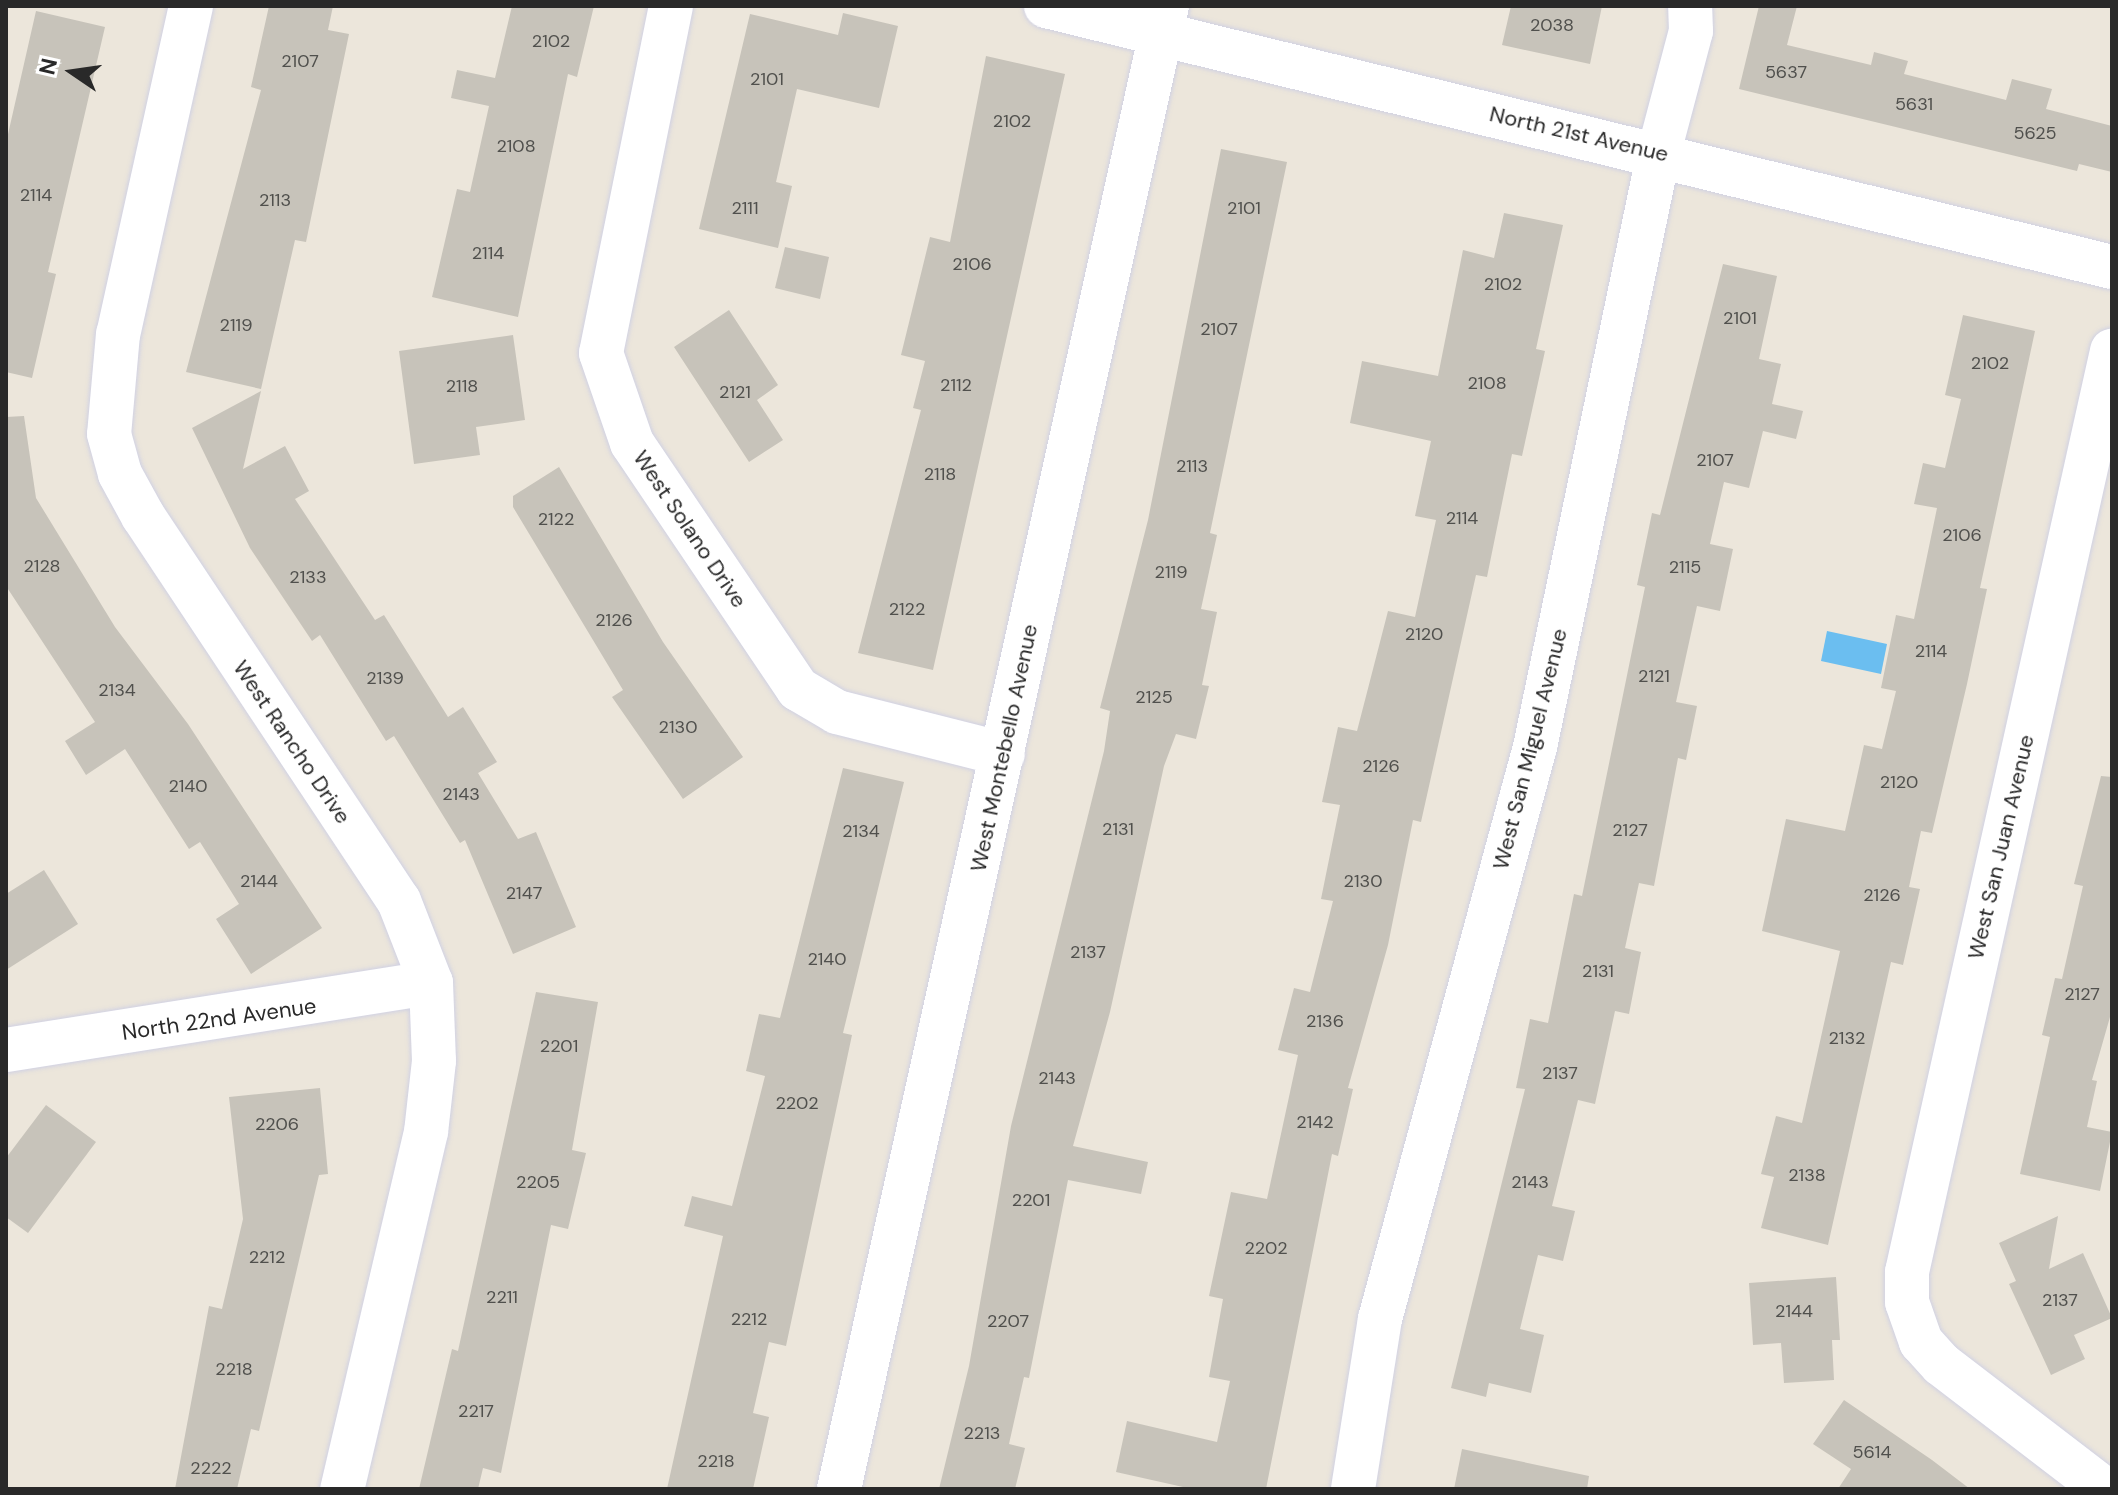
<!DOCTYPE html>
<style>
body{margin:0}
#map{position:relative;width:2118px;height:1495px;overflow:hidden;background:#ece6db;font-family:"DM Sans",sans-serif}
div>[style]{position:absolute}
.water>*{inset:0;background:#6bbef0}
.building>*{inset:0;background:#c7c3ba}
.roads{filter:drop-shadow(0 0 2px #d0d1e3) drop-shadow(0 0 2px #d0d1e3)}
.minor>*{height:44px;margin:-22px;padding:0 22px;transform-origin:22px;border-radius:22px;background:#fff}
span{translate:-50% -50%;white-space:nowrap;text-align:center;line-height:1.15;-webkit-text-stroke:7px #fff;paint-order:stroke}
.number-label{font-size:18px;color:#50504d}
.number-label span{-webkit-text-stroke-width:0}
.street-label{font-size:22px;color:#292929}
.frame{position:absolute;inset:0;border:8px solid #292929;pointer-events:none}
.north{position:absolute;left:32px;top:32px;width:80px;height:80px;-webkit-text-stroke:6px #fff;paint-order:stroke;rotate:283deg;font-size:22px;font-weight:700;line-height:32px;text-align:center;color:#292929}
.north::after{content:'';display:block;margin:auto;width:28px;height:36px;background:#292929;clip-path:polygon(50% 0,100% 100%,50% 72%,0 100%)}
</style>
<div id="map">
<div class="water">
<div style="clip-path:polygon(1827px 631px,1887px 644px,1881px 674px,1821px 661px)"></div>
</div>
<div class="building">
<div style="clip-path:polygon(269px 6px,333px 6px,328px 30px,349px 34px,306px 242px,295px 240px,261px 389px,186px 372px,261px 90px,251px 87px)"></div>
<div style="clip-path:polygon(512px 6px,594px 6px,577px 77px,568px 74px,518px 317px,432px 297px,457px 189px,470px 192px,489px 106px,451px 98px,457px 70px,495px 78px)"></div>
<div style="clip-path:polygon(1511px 6px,1602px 6px,1590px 64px,1502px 45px)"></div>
<div style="clip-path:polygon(1759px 6px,1797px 6px,1787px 45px,1871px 65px,1874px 52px,1908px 61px,1904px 74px,2006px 100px,2012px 79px,2052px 89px,2046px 109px,2112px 126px,2112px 172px,2079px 164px,2077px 171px,1739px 89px)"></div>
<div style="clip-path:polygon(36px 11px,105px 27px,48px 272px,56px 274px,32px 378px,6px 372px,6px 143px)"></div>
<div style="clip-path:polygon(843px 13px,898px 26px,879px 108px,797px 89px,776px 182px,792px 186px,778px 248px,699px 229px,750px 14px,838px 35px)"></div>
<div style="clip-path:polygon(986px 56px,1065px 74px,933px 670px,858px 653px,921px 410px,913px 408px,925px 361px,901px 355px,930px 237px,950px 242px)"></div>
<div style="clip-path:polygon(1221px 149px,1287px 162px,1210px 533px,1217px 535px,1201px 609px,1217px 612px,1202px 685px,1209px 686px,1196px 739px,1176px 734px,1164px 766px,1110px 1012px,1073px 1146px,1148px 1162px,1141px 1194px,1068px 1180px,1029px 1378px,1024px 1377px,1009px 1444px,1025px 1448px,1015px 1489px,939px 1489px,969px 1366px,1011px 1126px,1104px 751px,1110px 711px,1100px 708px,1148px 520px)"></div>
<div style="clip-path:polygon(1504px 213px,1563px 225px,1536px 349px,1545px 351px,1522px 456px,1512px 454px,1487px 577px,1476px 575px,1421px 822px,1413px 820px,1388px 945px,1348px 1088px,1353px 1089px,1338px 1156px,1332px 1154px,1266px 1489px,1192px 1489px,1116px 1472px,1127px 1421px,1217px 1442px,1230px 1381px,1209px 1377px,1223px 1299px,1209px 1296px,1231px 1192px,1267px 1199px,1298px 1055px,1278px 1050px,1294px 988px,1310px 992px,1333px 901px,1321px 899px,1340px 805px,1322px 802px,1338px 727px,1357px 731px,1388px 611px,1415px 617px,1436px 520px,1415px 516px,1431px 441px,1350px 423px,1362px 361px,1438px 376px,1463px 250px,1494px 258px)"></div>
<div style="clip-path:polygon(785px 247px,829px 257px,820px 299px,775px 288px)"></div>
<div style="clip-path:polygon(1723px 264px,1777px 276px,1759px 359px,1781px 364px,1772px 404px,1803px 411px,1796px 439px,1763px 431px,1749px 488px,1724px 482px,1710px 544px,1733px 549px,1720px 611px,1697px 606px,1676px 702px,1697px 706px,1686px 760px,1678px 758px,1654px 886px,1639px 883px,1625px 948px,1641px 952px,1629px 1014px,1615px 1011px,1595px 1104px,1578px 1100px,1552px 1206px,1575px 1211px,1563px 1261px,1538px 1255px,1520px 1329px,1544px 1335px,1531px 1393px,1489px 1383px,1486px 1397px,1451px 1388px,1525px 1089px,1516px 1088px,1530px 1019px,1548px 1023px,1574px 894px,1582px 896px,1645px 587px,1637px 585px,1652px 513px,1660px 515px)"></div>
<div style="clip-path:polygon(729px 310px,778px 385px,757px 400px,783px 440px,749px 462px,674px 347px)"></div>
<div style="clip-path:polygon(1963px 315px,2035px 331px,1980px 588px,1987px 589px,1967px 684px,1932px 833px,1921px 831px,1909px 887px,1920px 889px,1903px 965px,1891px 962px,1828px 1245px,1761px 1228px,1774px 1177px,1761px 1174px,1776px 1116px,1802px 1123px,1840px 951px,1762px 931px,1786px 819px,1845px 831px,1864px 745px,1882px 749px,1896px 691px,1881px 688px,1896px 615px,1914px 619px,1937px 508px,1914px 504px,1923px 463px,1945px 468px,1961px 399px,1945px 395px)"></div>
<div style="clip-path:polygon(513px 335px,525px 420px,476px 427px,480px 455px,414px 464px,399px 351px)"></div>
<div style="clip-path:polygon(261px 391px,243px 469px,285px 446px,309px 491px,295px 499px,375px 620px,384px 615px,448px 717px,463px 707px,497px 762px,478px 773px,518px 839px,536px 832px,576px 927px,513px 954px,465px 840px,460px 843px,394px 736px,386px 741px,320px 635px,312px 641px,250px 548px,192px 428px)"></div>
<div style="clip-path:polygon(24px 416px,36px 498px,115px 627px,188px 724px,322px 928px,251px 974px,216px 919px,239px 904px,200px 842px,189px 849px,125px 749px,86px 775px,65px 741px,95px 722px,6px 586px,6px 417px)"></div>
<div style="clip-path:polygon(559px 467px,663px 642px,743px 757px,683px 799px,612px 697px,623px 690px,513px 507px,513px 496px)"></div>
<div style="clip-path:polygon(843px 768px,904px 782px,843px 1033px,852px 1035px,786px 1346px,769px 1342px,753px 1413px,769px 1417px,753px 1489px,667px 1489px,723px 1236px,684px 1226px,692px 1196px,732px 1206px,765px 1076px,746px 1071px,759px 1014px,780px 1018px)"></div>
<div style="clip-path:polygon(2101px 776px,2112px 777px,2112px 1010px,2092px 1080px,2097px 1081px,2087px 1127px,2112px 1132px,2100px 1191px,2020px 1174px,2050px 1037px,2042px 1035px,2055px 978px,2062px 979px,2083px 886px,2074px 884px)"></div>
<div style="clip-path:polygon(44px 870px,78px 924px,6px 970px,6px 894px)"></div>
<div style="clip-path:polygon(536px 992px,598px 1002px,572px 1150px,586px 1153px,568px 1229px,551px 1225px,501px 1473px,483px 1468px,478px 1489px,419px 1489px,452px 1349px,458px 1351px)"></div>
<div style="clip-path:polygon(320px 1088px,328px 1174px,319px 1175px,259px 1431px,251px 1429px,237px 1489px,175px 1489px,209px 1306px,222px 1309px,243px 1219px,229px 1097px)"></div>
<div style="clip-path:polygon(46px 1105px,96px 1142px,28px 1233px,6px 1217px,6px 1158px)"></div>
<div style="clip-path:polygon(2058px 1216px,2049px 1269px,2083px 1253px,2112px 1318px,2074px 1335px,2085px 1359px,2051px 1375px,2009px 1284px,2016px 1281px,1999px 1243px)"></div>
<div style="clip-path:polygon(1836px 1277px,1840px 1340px,1832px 1340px,1834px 1380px,1784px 1383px,1781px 1343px,1753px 1345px,1749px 1283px)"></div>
<div style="clip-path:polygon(1844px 1400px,1932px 1460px,1970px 1489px,1838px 1489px,1851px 1469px,1813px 1444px)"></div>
<div style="clip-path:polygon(1462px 1449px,1589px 1476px,1587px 1489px,1454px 1489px)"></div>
</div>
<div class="roads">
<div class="minor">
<div style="left:191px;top:6px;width:336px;rotate:102.5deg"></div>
<div style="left:118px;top:334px;width:100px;rotate:95.1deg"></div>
<div style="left:109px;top:434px;width:41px;rotate:74.6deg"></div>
<div style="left:120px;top:474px;width:48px;rotate:61.3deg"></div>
<div style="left:143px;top:516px;width:462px;rotate:56.4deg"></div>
<div style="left:399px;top:901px;width:88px;rotate:68.7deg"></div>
<div style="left:431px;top:983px;width:78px;rotate:87.8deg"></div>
<div style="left:434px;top:1061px;width:71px;rotate:96.4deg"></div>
<div style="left:426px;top:1132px;width:367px;rotate:103.2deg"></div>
<div style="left:671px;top:6px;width:354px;rotate:101.4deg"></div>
<div style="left:601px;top:353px;width:95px;rotate:71deg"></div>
<div style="left:632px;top:443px;width:297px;rotate:56deg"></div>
<div style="left:798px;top:689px;width:45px;rotate:30.5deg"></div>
<div style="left:837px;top:712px;width:171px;rotate:14.2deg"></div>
<div style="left:1046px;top:6px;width:1097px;rotate:13.76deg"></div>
<div style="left:6px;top:1050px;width:430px;rotate:-9deg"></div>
<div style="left:839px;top:1489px;width:1519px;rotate:-77.53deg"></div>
<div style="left:1353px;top:1489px;width:172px;rotate:-81deg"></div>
<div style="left:1380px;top:1319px;width:593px;rotate:-74.84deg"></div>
<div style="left:1535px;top:747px;width:608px;rotate:-78.23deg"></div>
<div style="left:1659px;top:152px;width:125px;rotate:-75.2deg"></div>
<div style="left:1691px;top:31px;width:25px;rotate:-92deg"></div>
<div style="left:2104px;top:1489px;width:205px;rotate:-142.5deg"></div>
<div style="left:1941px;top:1364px;width:30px;rotate:-132deg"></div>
<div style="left:1921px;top:1342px;width:42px;rotate:-109.3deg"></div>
<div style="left:1907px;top:1302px;width:30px;rotate:-90deg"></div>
<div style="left:1907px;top:1272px;width:944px;rotate:-77.45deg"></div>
</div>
</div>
<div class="number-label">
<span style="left:1552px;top:25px">2038</span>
<span style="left:551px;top:41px">2102</span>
<span style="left:300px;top:61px">2107</span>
<span style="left:1786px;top:72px">5637</span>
<span style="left:767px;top:79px">2101</span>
<span style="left:1914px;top:104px">5631</span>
<span style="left:1012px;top:121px">2102</span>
<span style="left:2035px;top:133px">5625</span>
<span style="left:516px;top:146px">2108</span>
<span style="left:36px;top:195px">2114</span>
<span style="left:275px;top:200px">2113</span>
<span style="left:745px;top:208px">2111</span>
<span style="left:1244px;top:208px">2101</span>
<span style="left:488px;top:253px">2114</span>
<span style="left:972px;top:264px">2106</span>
<span style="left:1503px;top:284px">2102</span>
<span style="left:1740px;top:318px">2101</span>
<span style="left:236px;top:325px">2119</span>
<span style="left:1219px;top:329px">2107</span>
<span style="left:1990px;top:363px">2102</span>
<span style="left:1487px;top:383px">2108</span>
<span style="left:956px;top:385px">2112</span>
<span style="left:462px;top:386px">2118</span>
<span style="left:735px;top:392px">2121</span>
<span style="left:1715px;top:460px">2107</span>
<span style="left:1192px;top:466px">2113</span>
<span style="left:940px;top:474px">2118</span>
<span style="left:1462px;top:518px">2114</span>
<span style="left:556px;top:519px">2122</span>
<span style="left:1962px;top:535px">2106</span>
<span style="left:42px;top:566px">2128</span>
<span style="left:1685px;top:567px">2115</span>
<span style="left:1171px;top:572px">2119</span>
<span style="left:308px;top:577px">2133</span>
<span style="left:907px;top:609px">2122</span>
<span style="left:614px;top:620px">2126</span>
<span style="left:1424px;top:634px">2120</span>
<span style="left:1931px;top:651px">2114</span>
<span style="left:1654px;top:676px">2121</span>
<span style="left:385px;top:678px">2139</span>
<span style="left:117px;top:690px">2134</span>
<span style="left:1154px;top:697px">2125</span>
<span style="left:678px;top:727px">2130</span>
<span style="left:1381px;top:766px">2126</span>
<span style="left:1899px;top:782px">2120</span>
<span style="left:188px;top:786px">2140</span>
<span style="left:461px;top:794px">2143</span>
<span style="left:1118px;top:829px">2131</span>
<span style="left:1630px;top:830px">2127</span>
<span style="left:861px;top:831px">2134</span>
<span style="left:259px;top:881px">2144</span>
<span style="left:1363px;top:881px">2130</span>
<span style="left:524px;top:893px">2147</span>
<span style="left:1882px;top:895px">2126</span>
<span style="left:1088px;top:952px">2137</span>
<span style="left:827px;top:959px">2140</span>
<span style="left:1598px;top:971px">2131</span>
<span style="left:2082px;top:994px">2127</span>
<span style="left:1325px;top:1021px">2136</span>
<span style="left:1847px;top:1038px">2132</span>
<span style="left:559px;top:1046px">2201</span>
<span style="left:1560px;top:1073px">2137</span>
<span style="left:1057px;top:1078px">2143</span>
<span style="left:797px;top:1103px">2202</span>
<span style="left:1315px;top:1122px">2142</span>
<span style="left:277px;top:1124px">2206</span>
<span style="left:1807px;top:1175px">2138</span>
<span style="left:538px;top:1182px">2205</span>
<span style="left:1530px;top:1182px">2143</span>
<span style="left:1031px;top:1200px">2201</span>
<span style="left:1266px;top:1248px">2202</span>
<span style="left:267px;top:1257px">2212</span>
<span style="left:502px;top:1297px">2211</span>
<span style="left:2060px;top:1300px">2137</span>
<span style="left:1794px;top:1311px">2144</span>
<span style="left:749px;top:1319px">2212</span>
<span style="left:1008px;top:1321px">2207</span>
<span style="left:234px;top:1369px">2218</span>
<span style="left:476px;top:1411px">2217</span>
<span style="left:982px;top:1433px">2213</span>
<span style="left:1872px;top:1452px">5614</span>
<span style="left:716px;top:1461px">2218</span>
<span style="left:211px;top:1468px">2222</span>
</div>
<div class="street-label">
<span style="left:1579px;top:134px;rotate:13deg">North 21st Avenue</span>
<span style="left:690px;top:529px;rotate:56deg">West Solano Drive</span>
<span style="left:292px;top:742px;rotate:56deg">West Rancho Drive</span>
<span style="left:1004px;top:748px;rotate:-78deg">West Montebello Avenue</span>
<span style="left:1530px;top:749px;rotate:-76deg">West San Miguel Avenue</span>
<span style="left:2001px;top:847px;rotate:-77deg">West San Juan Avenue</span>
<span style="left:219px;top:1019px;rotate:-8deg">North 22nd Avenue</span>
</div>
<div class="frame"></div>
<div class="north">N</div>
</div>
